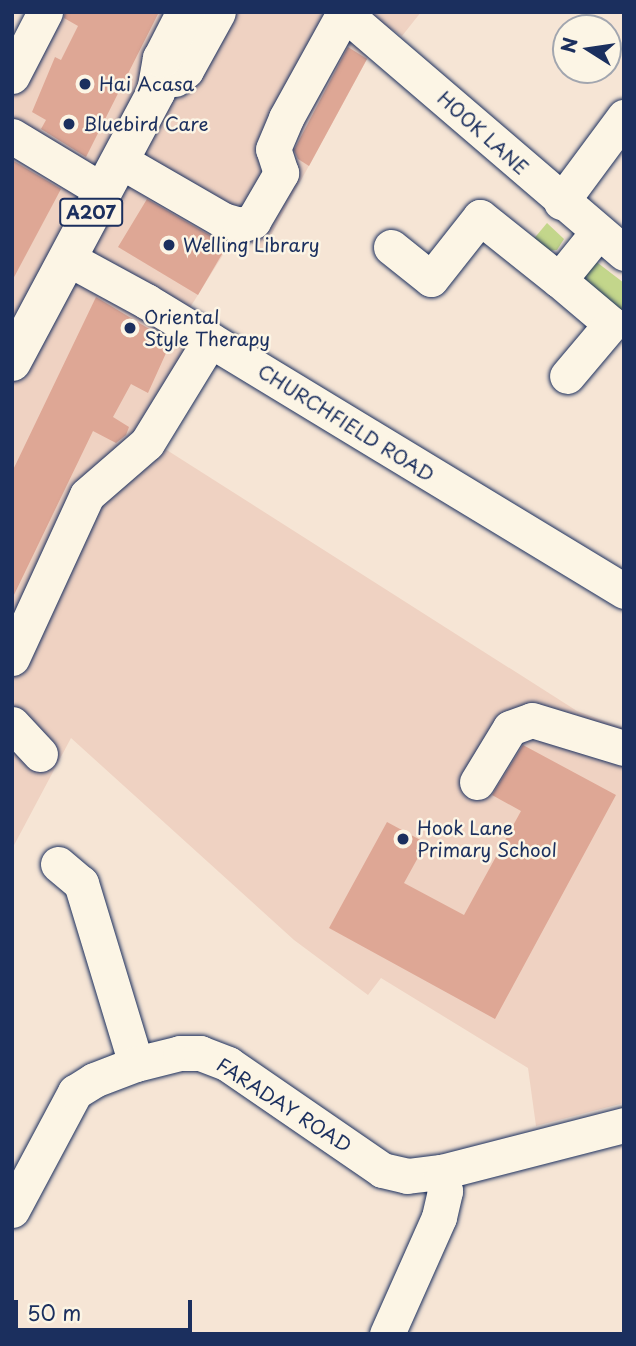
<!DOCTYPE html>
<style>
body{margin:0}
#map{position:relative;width:636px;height:1346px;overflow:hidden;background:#f6e5d5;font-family:"Playpen Sans",sans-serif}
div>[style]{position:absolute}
.built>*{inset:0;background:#efd2c2}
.green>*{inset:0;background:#c3d68b}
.building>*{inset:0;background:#dea795}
.roads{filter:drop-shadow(0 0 2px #1b2f5e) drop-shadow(0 0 2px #1b2f5e)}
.minor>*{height:35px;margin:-17.5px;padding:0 17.5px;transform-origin:17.5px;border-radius:17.5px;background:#fcf5e5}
.major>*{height:38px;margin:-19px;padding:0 19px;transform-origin:19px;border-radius:19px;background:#fcf5e5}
.dots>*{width:19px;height:19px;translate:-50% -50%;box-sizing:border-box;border:4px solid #fcf5e5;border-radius:50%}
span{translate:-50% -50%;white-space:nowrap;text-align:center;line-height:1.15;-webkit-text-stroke:5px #fcf5e5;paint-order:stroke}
.shield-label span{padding:2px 5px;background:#fcf5e5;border:2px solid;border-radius:5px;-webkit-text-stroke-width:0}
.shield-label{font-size:18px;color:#1b2f5e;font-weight:700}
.poi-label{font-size:19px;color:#1b2f5e}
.left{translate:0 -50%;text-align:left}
.street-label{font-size:19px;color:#1b2f5e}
.frame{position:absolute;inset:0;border:14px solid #1b2f5e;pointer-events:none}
.north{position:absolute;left:552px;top:14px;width:70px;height:70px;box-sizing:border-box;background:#fcf5e5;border:2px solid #a2a6af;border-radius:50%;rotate:282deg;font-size:19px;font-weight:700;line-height:28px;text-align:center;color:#1b2f5e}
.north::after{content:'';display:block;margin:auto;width:24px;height:32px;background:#1b2f5e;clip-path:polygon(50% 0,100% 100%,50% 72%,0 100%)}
.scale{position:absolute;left:14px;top:1300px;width:178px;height:32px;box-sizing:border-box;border:4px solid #1b2f5e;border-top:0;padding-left:9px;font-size:21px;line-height:24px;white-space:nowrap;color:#1b2f5e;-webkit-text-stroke:5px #fcf5e5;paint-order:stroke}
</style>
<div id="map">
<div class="built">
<div style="clip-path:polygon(35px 12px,421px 12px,402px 36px,391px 29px,372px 50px,263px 250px,236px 234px,176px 330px,218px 353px,162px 447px,577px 711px,624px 728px,624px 1103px,536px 1126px,528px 1068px,381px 978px,368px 995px,294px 940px,71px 738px,12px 849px,12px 58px)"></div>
</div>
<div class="green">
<div style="clip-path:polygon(547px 223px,564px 239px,557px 250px,547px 251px,532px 241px)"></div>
<div style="clip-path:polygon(594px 260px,624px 283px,624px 310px,602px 305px,588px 289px,582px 274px)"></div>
</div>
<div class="building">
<div style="clip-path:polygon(65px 12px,159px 12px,86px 157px,41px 129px,46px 120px,32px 112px,55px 57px,61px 60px,78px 26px,64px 18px)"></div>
<div style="clip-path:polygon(348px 47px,367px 59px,309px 166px,298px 159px,294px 150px)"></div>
<div style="clip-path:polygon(12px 160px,61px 189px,12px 281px)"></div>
<div style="clip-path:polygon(147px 199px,216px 239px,214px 242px,225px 249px,198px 295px,118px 247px)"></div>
<div style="clip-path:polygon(96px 297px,171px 342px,148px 393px,131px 384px,113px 417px,129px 427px,126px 435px,116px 443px,93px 431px,12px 599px,12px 472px)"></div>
<div style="clip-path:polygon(523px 745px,616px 795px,495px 1019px,329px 928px,387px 822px,426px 843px,404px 883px,464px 915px,521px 811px,492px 795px)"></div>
</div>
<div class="roads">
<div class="minor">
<div style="left:343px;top:12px;width:370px;rotate:40.6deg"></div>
<div style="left:12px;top:76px;width:72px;rotate:-62.7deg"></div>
<div style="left:12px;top:136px;width:106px;rotate:31.1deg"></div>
<div style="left:119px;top:160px;width:120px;rotate:30deg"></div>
<div style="left:223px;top:220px;width:18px;rotate:16deg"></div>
<div style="left:240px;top:225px;width:14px;rotate:-17deg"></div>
<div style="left:253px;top:221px;width:56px;rotate:-59.7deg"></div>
<div style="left:281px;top:173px;width:25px;rotate:-108deg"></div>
<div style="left:273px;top:149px;width:34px;rotate:-67deg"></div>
<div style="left:286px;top:118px;width:120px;rotate:-61.1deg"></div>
<div style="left:561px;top:202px;width:106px;rotate:-53.5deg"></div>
<div style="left:391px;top:247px;width:51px;rotate:38.7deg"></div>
<div style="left:431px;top:279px;width:79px;rotate:-51.7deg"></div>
<div style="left:480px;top:217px;width:101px;rotate:38.6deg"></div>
<div style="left:559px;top:280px;width:62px;rotate:-50.9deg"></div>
<div style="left:67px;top:258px;width:90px;rotate:28.6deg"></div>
<div style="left:146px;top:301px;width:559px;rotate:31.24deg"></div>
<div style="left:559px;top:280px;width:68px;rotate:40.2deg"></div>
<div style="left:611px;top:324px;width:68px;rotate:130.2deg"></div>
<div style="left:12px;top:658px;width:179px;rotate:-65.3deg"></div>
<div style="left:87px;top:495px;width:79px;rotate:-40.9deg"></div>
<div style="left:147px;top:443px;width:121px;rotate:-58.5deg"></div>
<div style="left:12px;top:724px;width:41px;rotate:47deg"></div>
<div style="left:477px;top:782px;width:63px;rotate:-58.6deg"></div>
<div style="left:510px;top:728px;width:23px;rotate:-20deg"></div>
<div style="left:532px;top:720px;width:96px;rotate:16.9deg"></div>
<div style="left:58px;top:864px;width:30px;rotate:40deg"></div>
<div style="left:81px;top:883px;width:189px;rotate:73.1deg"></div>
<div style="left:12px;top:1210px;width:134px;rotate:-61.9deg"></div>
<div style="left:75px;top:1092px;width:22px;rotate:-32deg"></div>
<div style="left:94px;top:1080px;width:45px;rotate:-20.9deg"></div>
<div style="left:136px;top:1064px;width:45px;rotate:-14deg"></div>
<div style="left:180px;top:1053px;width:20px"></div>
<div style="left:200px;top:1053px;width:30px;rotate:21deg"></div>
<div style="left:228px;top:1064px;width:187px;rotate:34.5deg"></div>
<div style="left:382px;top:1170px;width:26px;rotate:13deg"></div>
<div style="left:407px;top:1176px;width:34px;rotate:-7deg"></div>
<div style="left:441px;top:1172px;width:189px;rotate:-14.4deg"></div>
<div style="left:387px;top:1334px;width:128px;rotate:-66deg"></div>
<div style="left:439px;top:1217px;width:27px;rotate:-77deg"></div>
<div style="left:445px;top:1191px;width:19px;rotate:-102deg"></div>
</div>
<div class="major">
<div style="left:175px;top:78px;width:13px;rotate:-39deg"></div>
<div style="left:185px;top:70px;width:66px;rotate:-61.1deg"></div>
<div style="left:12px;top:362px;width:306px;rotate:-61.9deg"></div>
<div style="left:156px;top:92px;width:34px;rotate:-80deg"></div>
<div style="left:162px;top:59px;width:53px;rotate:-62.9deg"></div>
</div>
</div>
<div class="dots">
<div style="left:85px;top:84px;background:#1b2f5e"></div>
<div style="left:69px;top:124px;background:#1b2f5e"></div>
<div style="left:169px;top:245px;background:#1b2f5e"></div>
<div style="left:130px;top:328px;background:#1b2f5e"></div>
<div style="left:403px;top:839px;background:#1b2f5e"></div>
</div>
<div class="shield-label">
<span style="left:91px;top:212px">A207</span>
</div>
<div class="poi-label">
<span class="left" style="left:99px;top:84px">Hai Acasa</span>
<span class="left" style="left:83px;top:124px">Bluebird Care</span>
<span class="left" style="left:183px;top:245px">Welling Library</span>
<span class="left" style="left:144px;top:328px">Oriental<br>Style Therapy</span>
<span class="left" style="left:417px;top:839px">Hook Lane<br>Primary School</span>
</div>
<div class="street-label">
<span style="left:483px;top:133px;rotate:42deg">HOOK LANE</span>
<span style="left:346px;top:423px;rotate:32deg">CHURCHFIELD ROAD</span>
<span style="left:284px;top:1105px;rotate:33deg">FARADAY ROAD</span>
</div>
<div class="frame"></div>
<div class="north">N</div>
<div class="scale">50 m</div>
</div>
